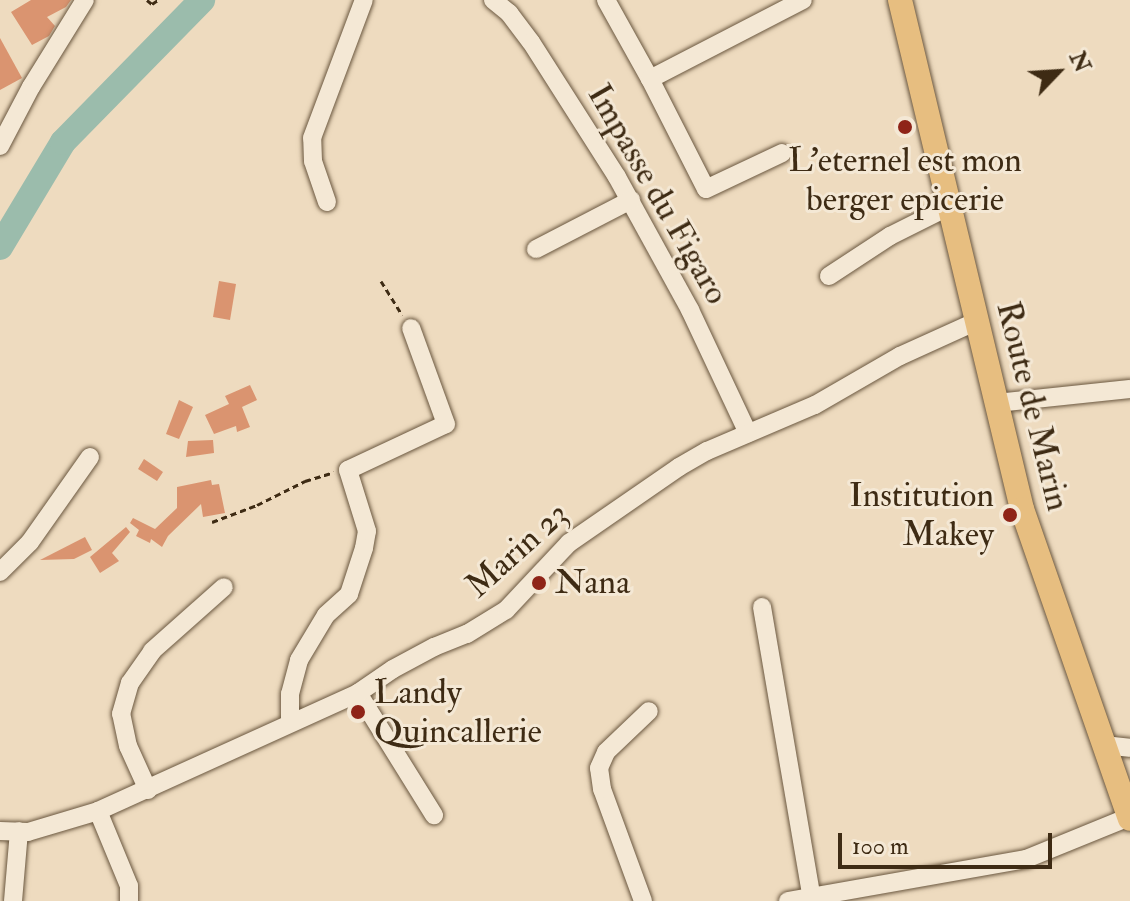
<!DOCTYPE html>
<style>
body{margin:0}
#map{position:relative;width:1130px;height:901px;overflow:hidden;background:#eedbbf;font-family:"IM FELL Double Pica",serif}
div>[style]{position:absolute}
.river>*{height:26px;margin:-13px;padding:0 13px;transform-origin:13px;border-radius:13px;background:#9bbcac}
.building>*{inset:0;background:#da9470}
.path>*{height:3px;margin-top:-1.5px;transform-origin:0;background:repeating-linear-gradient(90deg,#3e2b14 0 6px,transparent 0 10px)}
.roads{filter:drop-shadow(0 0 2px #6a573f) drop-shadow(0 0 2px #6a573f)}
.minor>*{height:18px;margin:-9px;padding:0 9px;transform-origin:9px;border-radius:9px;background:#f4e8d5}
.major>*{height:24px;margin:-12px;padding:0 12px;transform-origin:12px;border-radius:12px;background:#e7be80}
.dots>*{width:22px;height:22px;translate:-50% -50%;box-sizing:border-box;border:4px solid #f4e8d5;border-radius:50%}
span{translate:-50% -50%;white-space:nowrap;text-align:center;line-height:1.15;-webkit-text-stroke:6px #f4e8d5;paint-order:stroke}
.poi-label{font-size:34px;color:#3e2b14}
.right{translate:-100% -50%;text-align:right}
.left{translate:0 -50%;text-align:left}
.street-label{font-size:34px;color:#3e2b14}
.north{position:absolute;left:1018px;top:32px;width:80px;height:80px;-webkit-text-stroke:6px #f4e8d5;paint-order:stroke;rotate:65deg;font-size:22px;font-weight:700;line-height:32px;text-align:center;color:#3e2b14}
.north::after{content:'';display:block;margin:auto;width:28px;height:36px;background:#3e2b14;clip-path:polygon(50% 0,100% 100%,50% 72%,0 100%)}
.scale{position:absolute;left:838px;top:833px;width:214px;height:36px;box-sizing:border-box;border:4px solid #3e2b14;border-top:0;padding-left:10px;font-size:24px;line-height:28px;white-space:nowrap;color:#3e2b14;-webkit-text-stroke:6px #f4e8d5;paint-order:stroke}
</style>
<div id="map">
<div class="river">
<div style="left:0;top:247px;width:122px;rotate:-59deg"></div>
<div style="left:63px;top:142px;width:199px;rotate:-45.6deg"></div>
</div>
<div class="building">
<div style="clip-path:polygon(31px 0,71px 0,66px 7px,47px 17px,55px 26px,49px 36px,32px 45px,11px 12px)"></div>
<div style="clip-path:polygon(0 38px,22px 78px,0 90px)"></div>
<div style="clip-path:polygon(219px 281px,236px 284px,230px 320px,213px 317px)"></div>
<div style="clip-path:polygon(250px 385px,257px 400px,242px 407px,250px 427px,237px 432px,236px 426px,214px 434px,205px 415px,229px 404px,225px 396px)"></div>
<div style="clip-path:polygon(179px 400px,193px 407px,179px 439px,166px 434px)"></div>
<div style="clip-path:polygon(213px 440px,214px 453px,186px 457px,188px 441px)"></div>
<div style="clip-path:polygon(144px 459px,163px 472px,157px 481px,138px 469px)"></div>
<div style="clip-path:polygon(211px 480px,212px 485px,219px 484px,225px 513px,203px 517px,201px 504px,168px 536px,162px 547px,151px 539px,150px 543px,136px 536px,139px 530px,130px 523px,133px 518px,155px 529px,177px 508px,177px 487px)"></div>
<div style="clip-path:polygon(126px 527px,130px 532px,112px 553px,119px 561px,100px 573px,90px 557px)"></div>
<div style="clip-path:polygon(85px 537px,92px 550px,74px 559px,40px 560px)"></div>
</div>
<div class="path">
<div style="left:147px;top:0;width:6px;rotate:39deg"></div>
<div style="left:152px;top:4px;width:7px;rotate:-34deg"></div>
<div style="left:381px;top:281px;width:40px;rotate:58deg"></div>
<div style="left:212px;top:522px;width:48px;rotate:-20.7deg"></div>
<div style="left:257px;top:505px;width:54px;rotate:-26.6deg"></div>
<div style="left:305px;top:481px;width:30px;rotate:-17deg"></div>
</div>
<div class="roads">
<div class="minor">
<div style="left:493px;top:0;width:21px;rotate:39deg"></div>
<div style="left:509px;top:13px;width:36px;rotate:53deg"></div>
<div style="left:531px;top:42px;width:160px;rotate:57.5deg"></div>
<div style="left:617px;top:177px;width:152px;rotate:61.2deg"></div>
<div style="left:690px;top:310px;width:136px;rotate:64.8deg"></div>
<div style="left:606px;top:0;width:90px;rotate:60.9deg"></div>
<div style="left:650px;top:79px;width:172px;rotate:-27.3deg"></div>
<div style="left:650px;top:79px;width:123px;rotate:63deg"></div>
<div style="left:706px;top:189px;width:84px;rotate:-25.3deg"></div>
<div style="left:0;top:146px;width:67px;rotate:-62.3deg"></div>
<div style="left:31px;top:87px;width:102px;rotate:-58.2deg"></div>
<div style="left:327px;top:202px;width:43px;rotate:-108.9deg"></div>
<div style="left:313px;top:161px;width:23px;rotate:-92deg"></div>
<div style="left:312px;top:138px;width:147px;rotate:-69.4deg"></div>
<div style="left:536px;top:249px;width:107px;rotate:-27.3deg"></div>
<div style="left:829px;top:276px;width:73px;rotate:-33.3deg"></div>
<div style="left:890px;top:236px;width:67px;rotate:-26.6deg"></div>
<div style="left:996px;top:403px;width:135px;rotate:-6deg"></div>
<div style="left:0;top:572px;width:42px;rotate:-45deg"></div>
<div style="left:30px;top:542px;width:104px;rotate:-54.8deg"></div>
<div style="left:762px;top:607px;width:295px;rotate:80.3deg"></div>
<div style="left:358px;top:693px;width:144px;rotate:58.1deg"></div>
<div style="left:290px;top:721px;width:27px;rotate:-90deg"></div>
<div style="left:290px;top:694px;width:35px;rotate:-75deg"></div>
<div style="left:299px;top:660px;width:52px;rotate:-59deg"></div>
<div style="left:326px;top:615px;width:31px;rotate:-42deg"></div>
<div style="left:349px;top:594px;width:48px;rotate:-71.9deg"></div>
<div style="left:364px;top:548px;width:17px;rotate:-80deg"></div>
<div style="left:367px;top:531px;width:64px;rotate:-107.3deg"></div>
<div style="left:348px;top:470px;width:108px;rotate:-25.1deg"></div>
<div style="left:446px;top:424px;width:102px;rotate:-110deg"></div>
<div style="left:1103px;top:745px;width:27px;rotate:6deg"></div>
<div style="left:148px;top:790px;width:48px;rotate:-114.4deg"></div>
<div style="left:128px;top:746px;width:33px;rotate:-102deg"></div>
<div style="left:121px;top:714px;width:32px;rotate:-74deg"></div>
<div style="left:130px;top:683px;width:39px;rotate:-55deg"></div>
<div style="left:152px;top:651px;width:96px;rotate:-41.6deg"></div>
<div style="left:98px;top:811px;width:81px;rotate:67.5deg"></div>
<div style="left:129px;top:886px;width:15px;rotate:90deg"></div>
<div style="left:0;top:831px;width:28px;rotate:2deg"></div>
<div style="left:28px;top:832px;width:73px;rotate:-16.7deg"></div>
<div style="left:98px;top:811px;width:286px;rotate:-24.4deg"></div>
<div style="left:358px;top:693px;width:42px;rotate:-34.4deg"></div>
<div style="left:393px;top:669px;width:47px;rotate:-28.2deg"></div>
<div style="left:434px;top:647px;width:35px;rotate:-22deg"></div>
<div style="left:467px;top:634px;width:46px;rotate:-31.6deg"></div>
<div style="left:506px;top:610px;width:92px;rotate:-46.8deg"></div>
<div style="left:569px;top:543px;width:134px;rotate:-34.6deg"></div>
<div style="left:679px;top:467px;width:32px;rotate:-30deg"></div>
<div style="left:707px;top:451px;width:117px;rotate:-23.1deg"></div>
<div style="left:815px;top:405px;width:98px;rotate:-30deg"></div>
<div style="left:900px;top:356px;width:82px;rotate:-24.4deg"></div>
<div style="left:13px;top:901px;width:70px;rotate:-85.1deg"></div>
<div style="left:643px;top:901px;width:119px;rotate:-110.1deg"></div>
<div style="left:602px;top:789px;width:21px;rotate:-98deg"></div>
<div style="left:599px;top:768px;width:17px;rotate:-66deg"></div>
<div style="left:606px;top:752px;width:59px;rotate:-43.6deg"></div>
<div style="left:788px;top:901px;width:242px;rotate:-10deg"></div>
<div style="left:1026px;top:859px;width:111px;rotate:-22.2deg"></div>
</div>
<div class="major">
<div style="left:900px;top:0;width:523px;rotate:76.52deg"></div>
<div style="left:1022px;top:509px;width:328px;rotate:70.8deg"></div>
</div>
</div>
<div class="dots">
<div style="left:905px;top:127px;background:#8f2418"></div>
<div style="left:1010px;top:515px;background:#8f2418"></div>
<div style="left:539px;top:583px;background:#8f2418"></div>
<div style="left:358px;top:712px;background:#8f2418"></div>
</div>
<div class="poi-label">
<span style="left:905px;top:180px">L'eternel est mon<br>berger epicerie</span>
<span class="right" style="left:994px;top:515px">Institution<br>Makey</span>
<span class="left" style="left:555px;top:583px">Nana</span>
<span class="left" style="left:374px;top:712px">Landy<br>Quincallerie</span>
</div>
<div class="street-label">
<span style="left:658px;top:194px;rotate:60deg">Impasse du Figaro</span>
<span style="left:1033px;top:406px;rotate:76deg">Route de Marin</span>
<span style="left:517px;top:550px;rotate:-42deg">Marin 23</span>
</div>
<div class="north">N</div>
<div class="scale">100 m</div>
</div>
